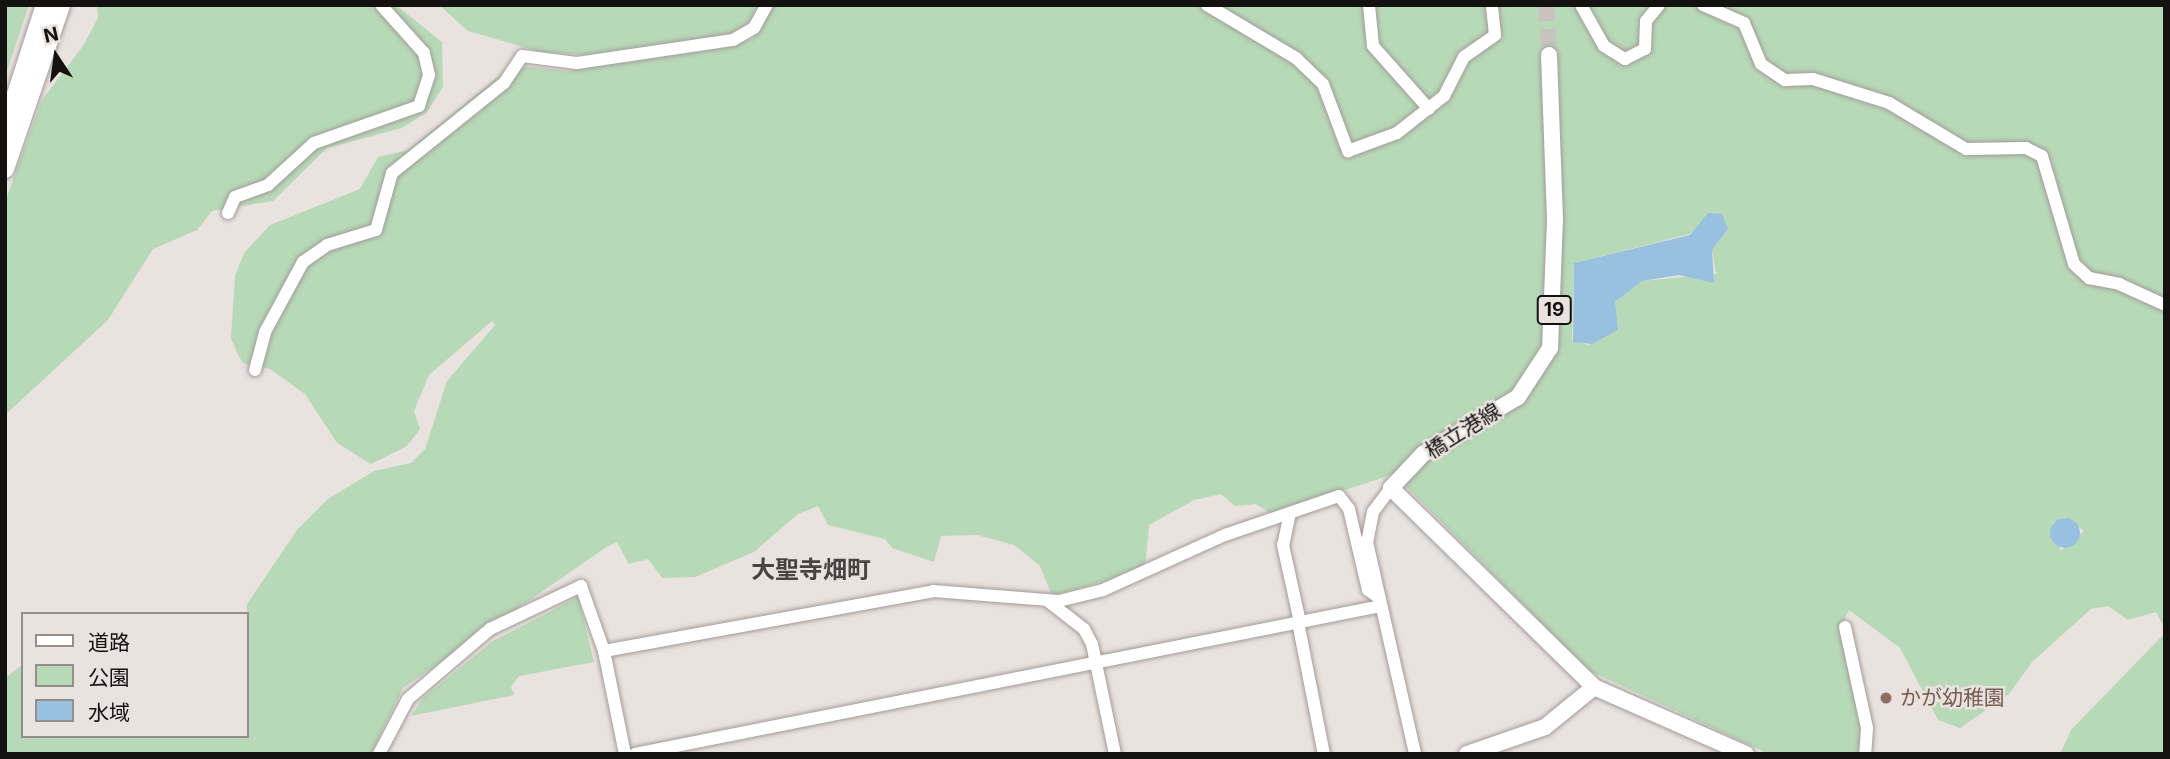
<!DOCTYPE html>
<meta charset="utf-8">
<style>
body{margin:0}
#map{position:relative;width:2170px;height:759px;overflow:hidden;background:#e9e2df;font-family:Inter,"Noto Sans JP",sans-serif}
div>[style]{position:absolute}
.green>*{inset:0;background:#b7d9b7}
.water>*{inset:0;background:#97c1de}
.round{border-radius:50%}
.major-tunnel>*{height:16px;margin-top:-8px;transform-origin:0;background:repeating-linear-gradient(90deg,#c9c3c0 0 16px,transparent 0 24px)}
.roads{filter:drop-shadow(0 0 2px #a29b99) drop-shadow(0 0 2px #a29b99)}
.minor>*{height:12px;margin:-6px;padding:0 6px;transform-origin:6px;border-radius:6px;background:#fff}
.major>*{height:16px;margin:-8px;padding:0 8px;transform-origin:8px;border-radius:8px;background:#fff}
.highway>*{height:18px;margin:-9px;padding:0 9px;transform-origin:9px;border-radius:9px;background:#fff}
.dots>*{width:19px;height:19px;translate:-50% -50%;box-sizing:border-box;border:4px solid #e9e2df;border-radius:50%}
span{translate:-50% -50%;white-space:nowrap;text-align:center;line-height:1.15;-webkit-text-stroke:5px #e9e2df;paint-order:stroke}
.shield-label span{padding:2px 5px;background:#e9e2df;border:2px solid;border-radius:5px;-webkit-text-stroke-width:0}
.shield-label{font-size:19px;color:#141211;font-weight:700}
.street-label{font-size:21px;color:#141211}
.education-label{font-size:21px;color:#785e54}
.left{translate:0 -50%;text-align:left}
.quarter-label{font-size:24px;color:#494442;font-weight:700}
.frame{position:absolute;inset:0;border:7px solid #141211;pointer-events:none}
.legend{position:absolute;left:21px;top:612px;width:228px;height:126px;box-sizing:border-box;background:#e9e2df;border:2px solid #948f8d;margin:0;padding:9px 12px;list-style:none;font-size:21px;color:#141211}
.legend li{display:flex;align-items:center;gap:14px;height:35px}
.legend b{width:35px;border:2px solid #948f8d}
.north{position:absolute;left:21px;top:21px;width:70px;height:70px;-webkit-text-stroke:5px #e9e2df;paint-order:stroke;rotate:347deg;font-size:19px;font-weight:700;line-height:28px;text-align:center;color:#141211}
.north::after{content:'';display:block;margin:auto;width:24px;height:32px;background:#141211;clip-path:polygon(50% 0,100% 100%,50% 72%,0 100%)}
</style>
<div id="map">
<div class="green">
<div style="clip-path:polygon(5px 5px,29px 5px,5px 77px)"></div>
<div style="clip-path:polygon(97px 5px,396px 5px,442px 42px,443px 87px,427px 112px,402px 128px,327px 148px,273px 201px,212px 211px,197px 230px,153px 249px,108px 320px,5px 415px,5px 202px,42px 100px,83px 46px,98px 18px)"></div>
<div style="clip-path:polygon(439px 5px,757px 5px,752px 19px,736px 33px,589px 55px,541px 52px,468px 31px)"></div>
<div style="clip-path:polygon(evenodd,774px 5px,2165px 5px,2165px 629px,2156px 612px,2128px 620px,2108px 606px,2091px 609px,2032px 662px,2009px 694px,1960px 728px,1938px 720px,1900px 648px,1849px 610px,1841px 627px,1862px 721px,1861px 754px,1769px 754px,1588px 670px,1394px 474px,1272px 514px,1256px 504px,1235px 506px,1221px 494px,1194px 500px,1149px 525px,1145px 569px,1052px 596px,1040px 566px,1014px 545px,977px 535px,941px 536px,934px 562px,892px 548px,885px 539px,828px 525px,818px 506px,798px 514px,754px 552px,695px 577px,662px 578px,648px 559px,629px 564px,617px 542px,605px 548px,403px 688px,371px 754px,5px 754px,5px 678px,23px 664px,23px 736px,247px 736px,247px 604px,297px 530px,328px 499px,374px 471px,411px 463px,425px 449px,447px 381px,495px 325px,492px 321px,429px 375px,414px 411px,420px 429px,407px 446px,371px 464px,337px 443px,305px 394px,270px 369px,244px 364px,238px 355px,231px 338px,235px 276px,244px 253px,270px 225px,360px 189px,378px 157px,408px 150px,512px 65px,568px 71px,723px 48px,752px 39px,774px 5px,1714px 212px,1728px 229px,1712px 250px,1716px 274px,1642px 281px,1615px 302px,1601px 337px,1588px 345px,1572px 340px,1574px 263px,1690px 234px,1714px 212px,774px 5px,2065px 517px,2084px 531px,2061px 551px,2052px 523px,2065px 517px)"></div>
<div style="clip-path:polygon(578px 597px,594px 662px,519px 676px,511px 687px,514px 695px,411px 716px,423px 698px,493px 641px)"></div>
<div style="clip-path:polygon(2165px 633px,2165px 754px,2060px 754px,2071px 730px)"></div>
</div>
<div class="water">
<div style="clip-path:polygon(1708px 213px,1722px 214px,1728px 229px,1712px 250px,1714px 283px,1679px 275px,1642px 281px,1615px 302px,1618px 330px,1592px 344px,1573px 342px,1574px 263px,1690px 235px)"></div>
<div class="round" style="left:2050px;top:518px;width:30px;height:30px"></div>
</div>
<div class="major-tunnel">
<div style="left:1546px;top:5px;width:50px;rotate:86.6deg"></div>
</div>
<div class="roads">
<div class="minor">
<div style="left:1207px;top:5px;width:104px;rotate:30.8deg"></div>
<div style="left:1296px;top:58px;width:37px;rotate:44deg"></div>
<div style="left:1323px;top:84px;width:72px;rotate:69.5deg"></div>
<div style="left:1348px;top:151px;width:52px;rotate:-20.2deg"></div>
<div style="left:1397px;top:133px;width:60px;rotate:-38.2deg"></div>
<div style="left:1444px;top:96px;width:44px;rotate:-62.9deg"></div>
<div style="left:1464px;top:57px;width:38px;rotate:-35deg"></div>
<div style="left:1495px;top:35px;width:30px;rotate:-96deg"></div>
<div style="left:1369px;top:5px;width:41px;rotate:84.4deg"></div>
<div style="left:1373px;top:46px;width:84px;rotate:48.4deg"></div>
<div style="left:1581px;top:5px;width:47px;rotate:60.7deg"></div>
<div style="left:1604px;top:46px;width:25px;rotate:32deg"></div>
<div style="left:1625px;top:59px;width:22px;rotate:-27deg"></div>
<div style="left:1645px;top:49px;width:28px;rotate:-88deg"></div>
<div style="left:1646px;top:21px;width:21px;rotate:-51deg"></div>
<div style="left:1703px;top:5px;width:45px;rotate:23.7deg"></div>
<div style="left:1744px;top:23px;width:44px;rotate:67.5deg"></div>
<div style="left:1761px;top:64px;width:29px;rotate:34deg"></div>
<div style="left:1785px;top:80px;width:28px;rotate:-2deg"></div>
<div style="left:1813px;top:79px;width:80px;rotate:17.5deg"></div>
<div style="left:1889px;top:103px;width:90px;rotate:30.9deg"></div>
<div style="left:1966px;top:149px;width:60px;rotate:-1deg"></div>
<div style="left:2026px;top:148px;width:18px;rotate:27deg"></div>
<div style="left:2042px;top:156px;width:113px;rotate:73.5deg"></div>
<div style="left:2074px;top:264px;width:21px;rotate:43deg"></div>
<div style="left:2089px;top:278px;width:31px;rotate:11deg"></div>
<div style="left:2119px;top:284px;width:51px;rotate:24.5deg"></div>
<div style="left:228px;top:213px;width:17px;rotate:-66deg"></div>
<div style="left:235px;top:197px;width:35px;rotate:-20deg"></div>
<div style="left:268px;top:185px;width:62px;rotate:-42.4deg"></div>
<div style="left:314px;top:143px;width:111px;rotate:-19.4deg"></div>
<div style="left:419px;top:106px;width:33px;rotate:-72deg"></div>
<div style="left:429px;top:75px;width:23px;rotate:-103deg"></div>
<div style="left:424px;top:53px;width:64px;rotate:-131.9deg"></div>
<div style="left:255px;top:370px;width:39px;rotate:-75deg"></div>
<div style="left:265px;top:332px;width:80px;rotate:-61.5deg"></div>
<div style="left:303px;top:262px;width:29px;rotate:-35deg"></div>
<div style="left:327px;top:245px;width:51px;rotate:-17deg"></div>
<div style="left:376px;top:230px;width:59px;rotate:-74.3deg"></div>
<div style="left:392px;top:173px;width:144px;rotate:-38.8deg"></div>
<div style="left:504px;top:83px;width:32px;rotate:-56deg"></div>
<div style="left:522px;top:56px;width:55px;rotate:7.3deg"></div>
<div style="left:577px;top:63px;width:158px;rotate:-8.4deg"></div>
<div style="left:733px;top:40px;width:24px;rotate:-30deg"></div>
<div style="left:754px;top:28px;width:26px;rotate:-61deg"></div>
<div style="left:1391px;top:488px;width:30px;rotate:127deg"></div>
<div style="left:1373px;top:512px;width:31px;rotate:101deg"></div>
<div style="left:1367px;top:542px;width:217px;rotate:77.2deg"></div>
<div style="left:1290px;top:513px;width:33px;rotate:102deg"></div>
<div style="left:1283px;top:545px;width:79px;rotate:77.6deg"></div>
<div style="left:1048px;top:601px;width:46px;rotate:37.9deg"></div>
<div style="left:1084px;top:629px;width:17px;rotate:62deg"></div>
<div style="left:1092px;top:644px;width:112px;rotate:78.2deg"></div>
<div style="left:1298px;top:622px;width:135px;rotate:78.9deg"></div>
<div style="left:1845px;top:627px;width:103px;rotate:77.7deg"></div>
<div style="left:1867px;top:728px;width:26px;rotate:94deg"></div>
<div style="left:604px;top:651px;width:334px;rotate:-10.3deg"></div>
<div style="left:933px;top:591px;width:126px;rotate:4.5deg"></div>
<div style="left:1059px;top:601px;width:45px;rotate:-14deg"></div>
<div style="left:1103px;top:590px;width:134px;rotate:-24.3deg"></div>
<div style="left:1225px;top:535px;width:120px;rotate:-18.9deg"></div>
<div style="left:1339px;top:496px;width:16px;rotate:52deg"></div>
<div style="left:1349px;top:509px;width:83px;rotate:76.8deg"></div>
<div style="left:1368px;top:590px;width:14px;rotate:36deg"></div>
<div style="left:379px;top:754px;width:62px;rotate:-62.2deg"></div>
<div style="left:408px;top:699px;width:108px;rotate:-40.5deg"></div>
<div style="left:490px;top:629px;width:101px;rotate:-25.3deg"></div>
<div style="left:581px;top:586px;width:69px;rotate:70.5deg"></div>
<div style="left:604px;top:651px;width:105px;rotate:78.5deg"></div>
<div style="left:635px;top:754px;width:761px;rotate:-11.22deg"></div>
</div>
<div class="major">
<div style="left:1549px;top:55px;width:164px;rotate:87.9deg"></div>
<div style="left:1555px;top:219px;width:129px;rotate:92.2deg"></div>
<div style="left:1550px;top:348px;width:59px;rotate:123.1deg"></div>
<div style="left:1518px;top:397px;width:111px;rotate:149deg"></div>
<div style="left:1423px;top:454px;width:47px;rotate:133.3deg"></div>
<div style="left:1391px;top:488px;width:284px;rotate:44.4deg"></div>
<div style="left:1594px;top:687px;width:166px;rotate:23.8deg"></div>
<div style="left:1467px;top:754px;width:83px;rotate:-19.1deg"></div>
<div style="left:1545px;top:727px;width:63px;rotate:-39.2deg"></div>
</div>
<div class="highway">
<div style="left:5px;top:128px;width:129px;rotate:-72deg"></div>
<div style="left:5px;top:169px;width:173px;rotate:-71.1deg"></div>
</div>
</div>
<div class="dots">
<div style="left:1886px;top:698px;background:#8d6e63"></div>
</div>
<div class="shield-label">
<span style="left:1554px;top:310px">19</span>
</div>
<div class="street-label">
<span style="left:1463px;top:431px;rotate:-32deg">橋立港線</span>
</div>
<div class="education-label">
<span class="left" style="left:1900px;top:698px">かが幼稚園</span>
</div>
<div class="quarter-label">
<span style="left:811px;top:570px">大聖寺畑町</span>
</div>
<div class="frame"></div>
<ul class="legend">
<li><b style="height:9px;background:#fff"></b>道路</li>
<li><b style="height:19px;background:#b7d9b7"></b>公園</li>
<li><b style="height:19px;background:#97c1de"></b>水域</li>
</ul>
<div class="north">N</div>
</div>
